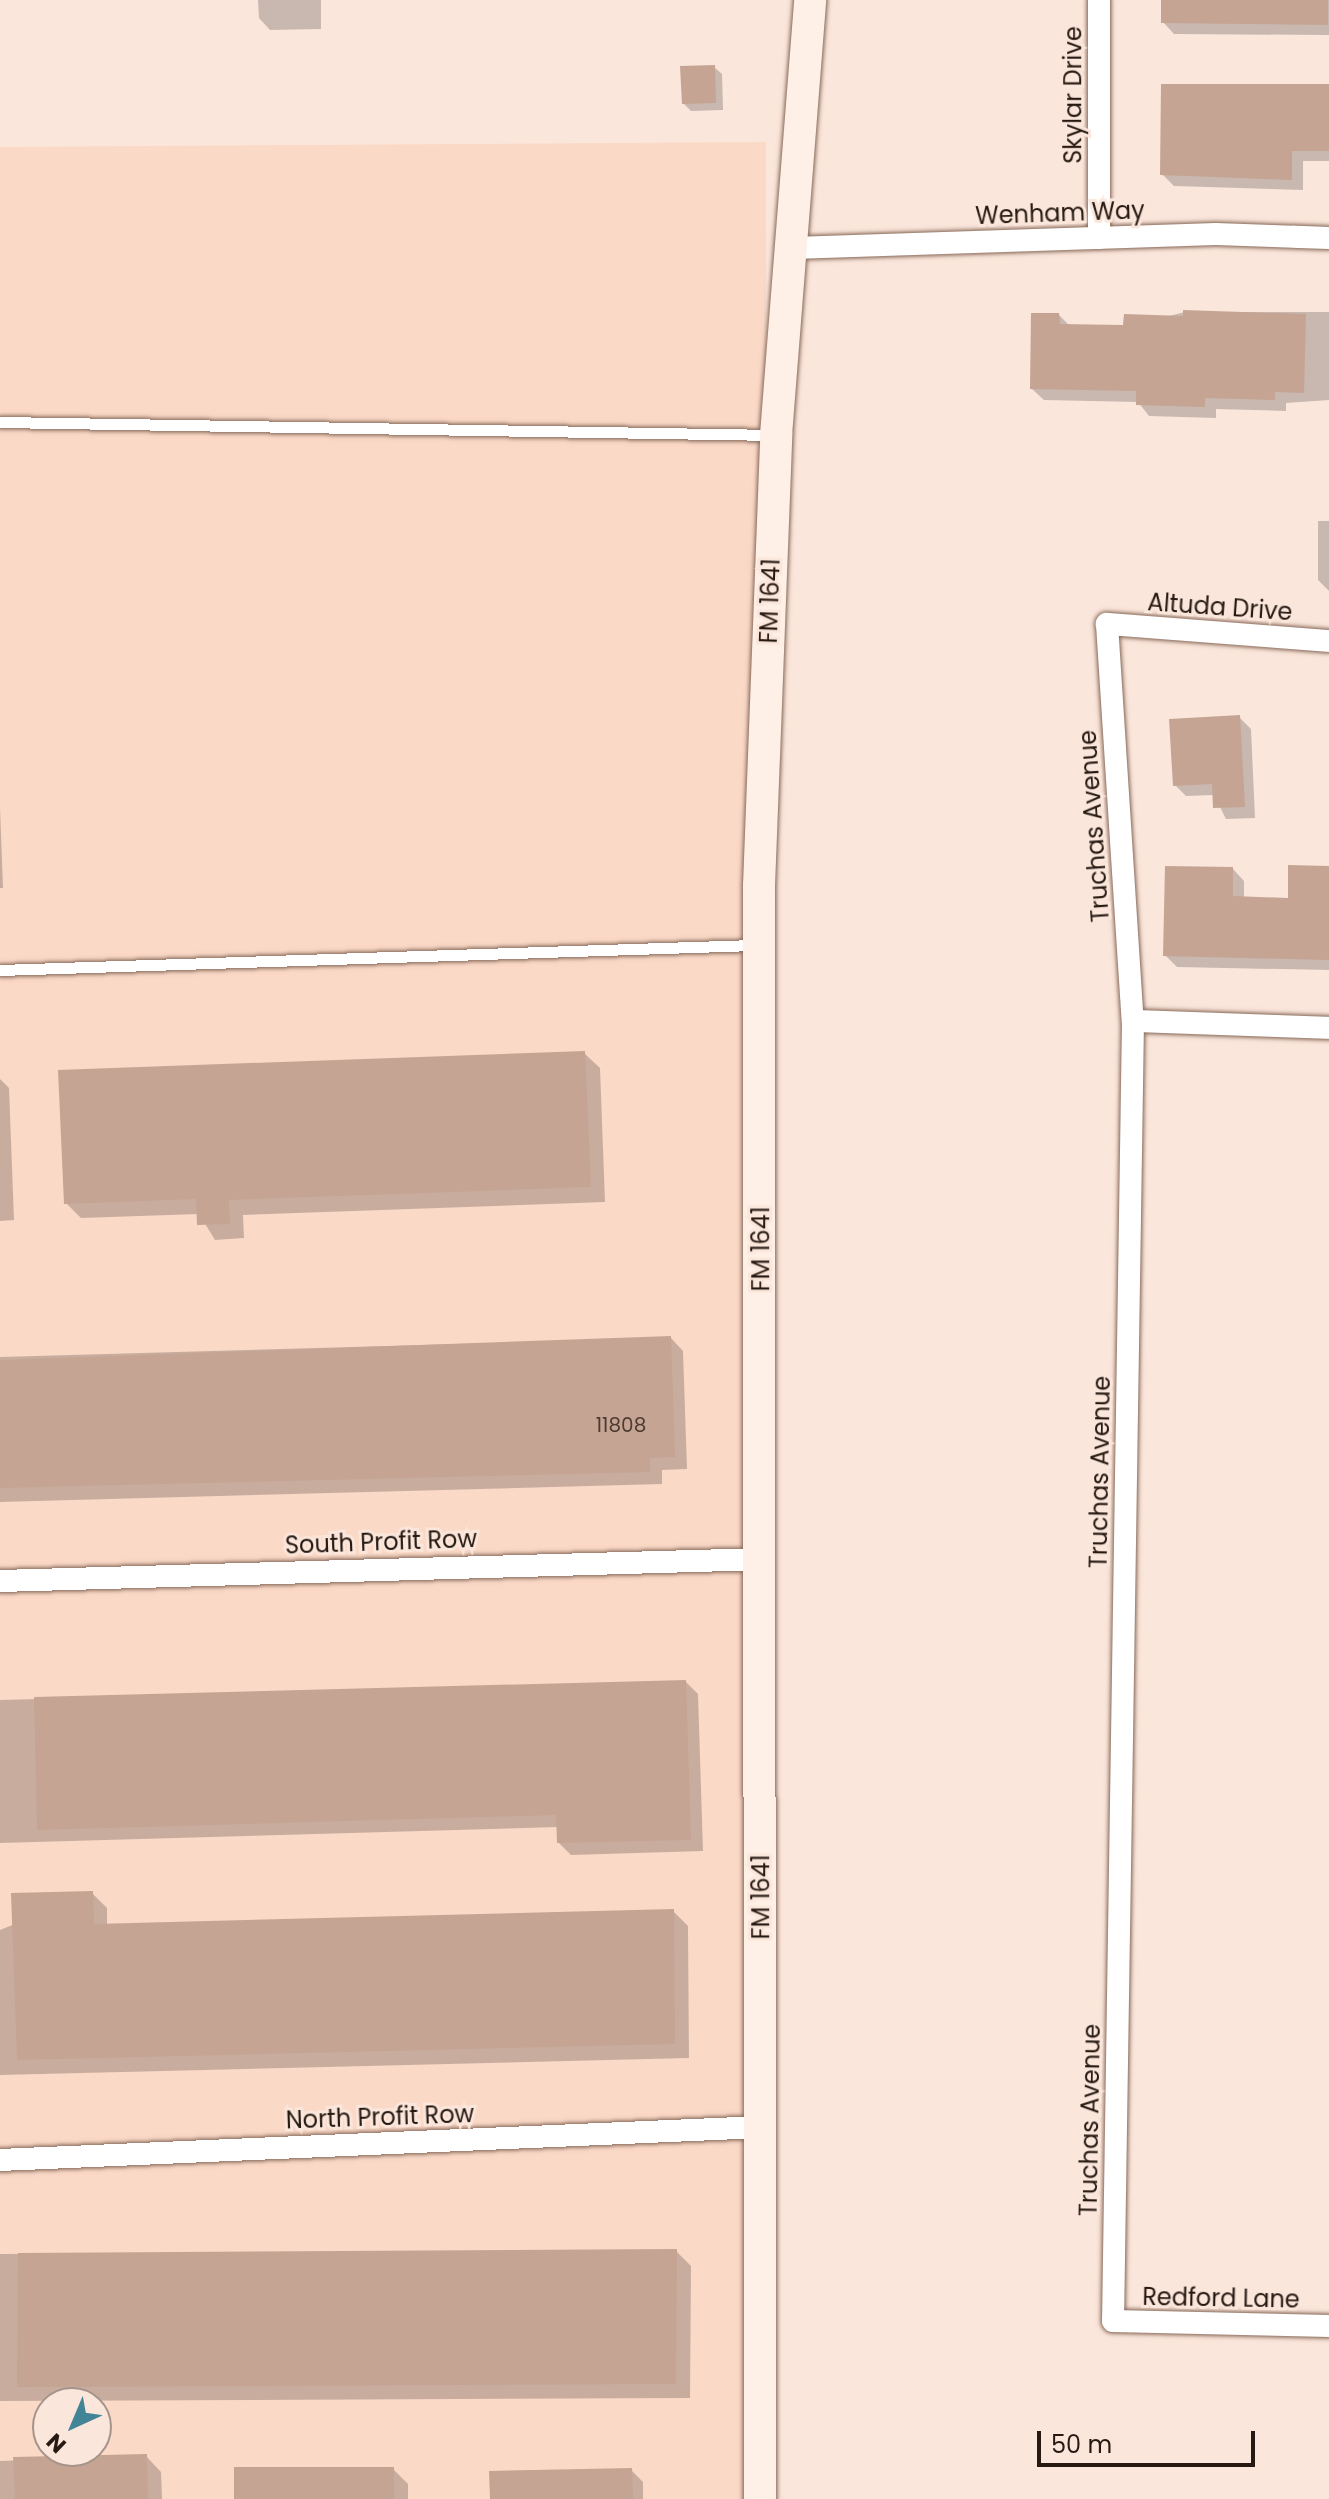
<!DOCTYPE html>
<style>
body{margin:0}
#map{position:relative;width:1329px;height:2499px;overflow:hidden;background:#fbe6db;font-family:Poppins,sans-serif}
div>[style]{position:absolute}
.built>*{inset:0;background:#fbd9c7}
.shadow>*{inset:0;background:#0003}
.building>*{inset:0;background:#c5a493}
.roads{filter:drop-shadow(0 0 2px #876959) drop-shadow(0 0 2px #876959)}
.service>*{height:11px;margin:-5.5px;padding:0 5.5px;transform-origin:5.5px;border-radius:5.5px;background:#fff}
.minor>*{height:22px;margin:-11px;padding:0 11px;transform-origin:11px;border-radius:11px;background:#fff}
.secondary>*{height:32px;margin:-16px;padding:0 16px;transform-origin:16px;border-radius:16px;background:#feefe7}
span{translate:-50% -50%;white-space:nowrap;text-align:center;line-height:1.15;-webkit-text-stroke:6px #fbe6db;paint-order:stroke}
.number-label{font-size:20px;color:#4d3c32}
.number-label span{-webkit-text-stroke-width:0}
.street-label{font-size:24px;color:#251912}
.north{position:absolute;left:32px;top:2387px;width:80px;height:80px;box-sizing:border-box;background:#fbe6db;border:2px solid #a5948b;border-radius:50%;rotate:224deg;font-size:22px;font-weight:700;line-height:32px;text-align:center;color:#251912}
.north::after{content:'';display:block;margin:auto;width:28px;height:36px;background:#438596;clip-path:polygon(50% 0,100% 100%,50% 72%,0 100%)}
.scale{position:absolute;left:1037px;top:2431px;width:218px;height:36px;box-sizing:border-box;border:4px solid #251912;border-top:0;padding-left:10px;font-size:24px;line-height:28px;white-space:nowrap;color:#251912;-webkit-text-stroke:6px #fbe6db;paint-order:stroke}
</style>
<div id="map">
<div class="built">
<div style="clip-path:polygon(evenodd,766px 142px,768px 2499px,0 2499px,0 147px,766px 142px,48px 2403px,96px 2403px,96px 2451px,48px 2451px,48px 2403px)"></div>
</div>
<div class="shadow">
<div style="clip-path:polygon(258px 0,321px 0,321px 29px,270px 30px,259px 18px)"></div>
<div style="clip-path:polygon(1163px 0,1329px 0,1329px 35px,1174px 34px,1163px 22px)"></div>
<div style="clip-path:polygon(714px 67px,722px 74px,723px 110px,691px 111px,683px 103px)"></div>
<div style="clip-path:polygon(1329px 90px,1329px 161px,1303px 161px,1303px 190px,1174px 186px,1162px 174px)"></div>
<div style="clip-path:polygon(1185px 312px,1329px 312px,1329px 400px,1286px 403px,1286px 411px,1216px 409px,1216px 418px,1149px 416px,1138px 402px,1044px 400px,1032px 389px,1059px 315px,1070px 326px,1125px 327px)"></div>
<div style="clip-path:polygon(1318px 521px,1329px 521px,1329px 591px,1318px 580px)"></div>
<div style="clip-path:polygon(1239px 717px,1251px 729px,1255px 818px,1226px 819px,1214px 795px,1186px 796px,1175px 785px)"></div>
<div style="clip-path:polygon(0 807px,3px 888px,0 888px)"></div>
<div style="clip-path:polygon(1329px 868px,1329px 970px,1177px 967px,1165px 955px,1233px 869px,1244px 881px,1244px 899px,1290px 900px)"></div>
<div style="clip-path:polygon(584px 1053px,600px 1068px,605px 1202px,243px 1215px,244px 1238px,215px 1240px,199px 1214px,81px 1218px,66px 1203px)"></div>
<div style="clip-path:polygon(0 1079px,9px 1088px,14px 1220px,0 1221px)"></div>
<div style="clip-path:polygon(671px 1338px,683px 1351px,687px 1469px,662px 1470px,662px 1484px,0 1502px,0 1357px)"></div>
<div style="clip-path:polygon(686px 1682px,698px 1694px,703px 1851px,571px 1855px,558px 1842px,558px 1827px,0 1843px,0 1700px)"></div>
<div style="clip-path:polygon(92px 1893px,107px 1908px,107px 1926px,673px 1911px,688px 1926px,689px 2058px,0 2075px,0 1930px)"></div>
<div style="clip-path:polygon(676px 2251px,691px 2266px,690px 2398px,0 2401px,0 2254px)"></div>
<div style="clip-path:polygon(146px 2456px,161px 2472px,162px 2499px,0 2499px,0 2461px)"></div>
<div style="clip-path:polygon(393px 2469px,408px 2484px,408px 2499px,236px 2499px)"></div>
<div style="clip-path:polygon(631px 2470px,643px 2482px,643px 2499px,492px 2499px)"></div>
</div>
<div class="building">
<div style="clip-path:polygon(1161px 0,1328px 0,1328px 25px,1161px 23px)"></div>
<div style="clip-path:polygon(715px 65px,716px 103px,682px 104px,680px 66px)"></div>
<div style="clip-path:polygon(1161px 84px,1329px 84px,1329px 151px,1292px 151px,1292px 180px,1160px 175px)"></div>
<div style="clip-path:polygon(1183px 310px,1306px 314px,1304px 393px,1275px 392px,1275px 400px,1205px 398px,1205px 407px,1136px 405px,1136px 391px,1030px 389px,1031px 313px,1059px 313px,1060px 324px,1123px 325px,1124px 314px,1183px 316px)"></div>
<div style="clip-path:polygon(1240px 715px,1245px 807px,1213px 808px,1212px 784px,1173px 786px,1169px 719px)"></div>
<div style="clip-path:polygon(1288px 865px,1329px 866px,1329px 960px,1163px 956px,1165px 866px,1233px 867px,1233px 896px,1288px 898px)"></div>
<div style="clip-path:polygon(585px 1051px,591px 1187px,229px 1200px,230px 1224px,197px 1225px,196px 1199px,64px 1204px,58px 1070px)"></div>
<div style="clip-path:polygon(671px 1336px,675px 1457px,650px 1458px,650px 1472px,0 1488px,0 1360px)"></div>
<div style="clip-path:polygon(686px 1680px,691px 1840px,557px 1843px,556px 1815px,37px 1830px,34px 1697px)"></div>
<div style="clip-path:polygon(93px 1891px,94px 1924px,674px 1909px,675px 2044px,17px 2060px,11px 1893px)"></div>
<div style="clip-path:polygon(677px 2249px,676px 2384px,17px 2387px,18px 2253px)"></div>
<div style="clip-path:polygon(147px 2454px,148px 2499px,15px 2499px,13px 2457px)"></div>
<div style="clip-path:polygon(234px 2467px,394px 2467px,394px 2499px,234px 2499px)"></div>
<div style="clip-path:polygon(632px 2468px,633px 2499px,490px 2499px,489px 2471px)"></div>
</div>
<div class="roads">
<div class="service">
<div style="left:0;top:422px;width:775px;rotate:0.96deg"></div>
<div style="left:0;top:970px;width:755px;rotate:-1.9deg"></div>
</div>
<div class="minor">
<div style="left:1099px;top:0;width:238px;rotate:90deg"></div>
<div style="left:793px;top:248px;width:423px;rotate:-1.9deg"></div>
<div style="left:1216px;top:234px;width:113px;rotate:2deg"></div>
<div style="left:1329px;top:641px;width:223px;rotate:-175.6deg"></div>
<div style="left:1107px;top:624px;width:398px;rotate:86.3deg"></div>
<div style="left:1133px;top:1021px;width:1300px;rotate:90.88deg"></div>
<div style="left:1113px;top:2321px;width:216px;rotate:1.3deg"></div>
<div style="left:1133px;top:1021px;width:196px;rotate:2deg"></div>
<div style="left:0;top:1581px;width:763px;rotate:-1.65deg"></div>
<div style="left:0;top:2160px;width:763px;rotate:-2.48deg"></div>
</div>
<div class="secondary">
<div style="left:760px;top:2499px;width:1613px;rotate:-90.04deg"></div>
<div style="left:759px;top:886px;width:451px;rotate:-87.8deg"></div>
<div style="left:776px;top:435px;width:436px;rotate:-85.5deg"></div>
</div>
</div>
<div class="number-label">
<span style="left:621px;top:1425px">11808</span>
</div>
<div class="street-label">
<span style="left:1073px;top:95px;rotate:-90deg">Skylar Drive</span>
<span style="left:1060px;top:213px;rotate:-2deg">Wenham Way</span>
<span style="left:770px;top:601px;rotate:-88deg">FM 1641</span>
<span style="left:1220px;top:607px;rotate:4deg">Altuda Drive</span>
<span style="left:1094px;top:826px;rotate:-94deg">Truchas Avenue</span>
<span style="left:761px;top:1249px;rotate:-90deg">FM 1641</span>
<span style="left:1100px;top:1472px;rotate:-89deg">Truchas Avenue</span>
<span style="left:381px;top:1542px;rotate:-2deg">South Profit Row</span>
<span style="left:761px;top:1897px;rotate:-90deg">FM 1641</span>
<span style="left:380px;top:2117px;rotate:-2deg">North Profit Row</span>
<span style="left:1090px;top:2120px;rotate:-89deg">Truchas Avenue</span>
<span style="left:1221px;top:2298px;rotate:1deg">Redford Lane</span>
</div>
<div class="north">N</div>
<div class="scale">50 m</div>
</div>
